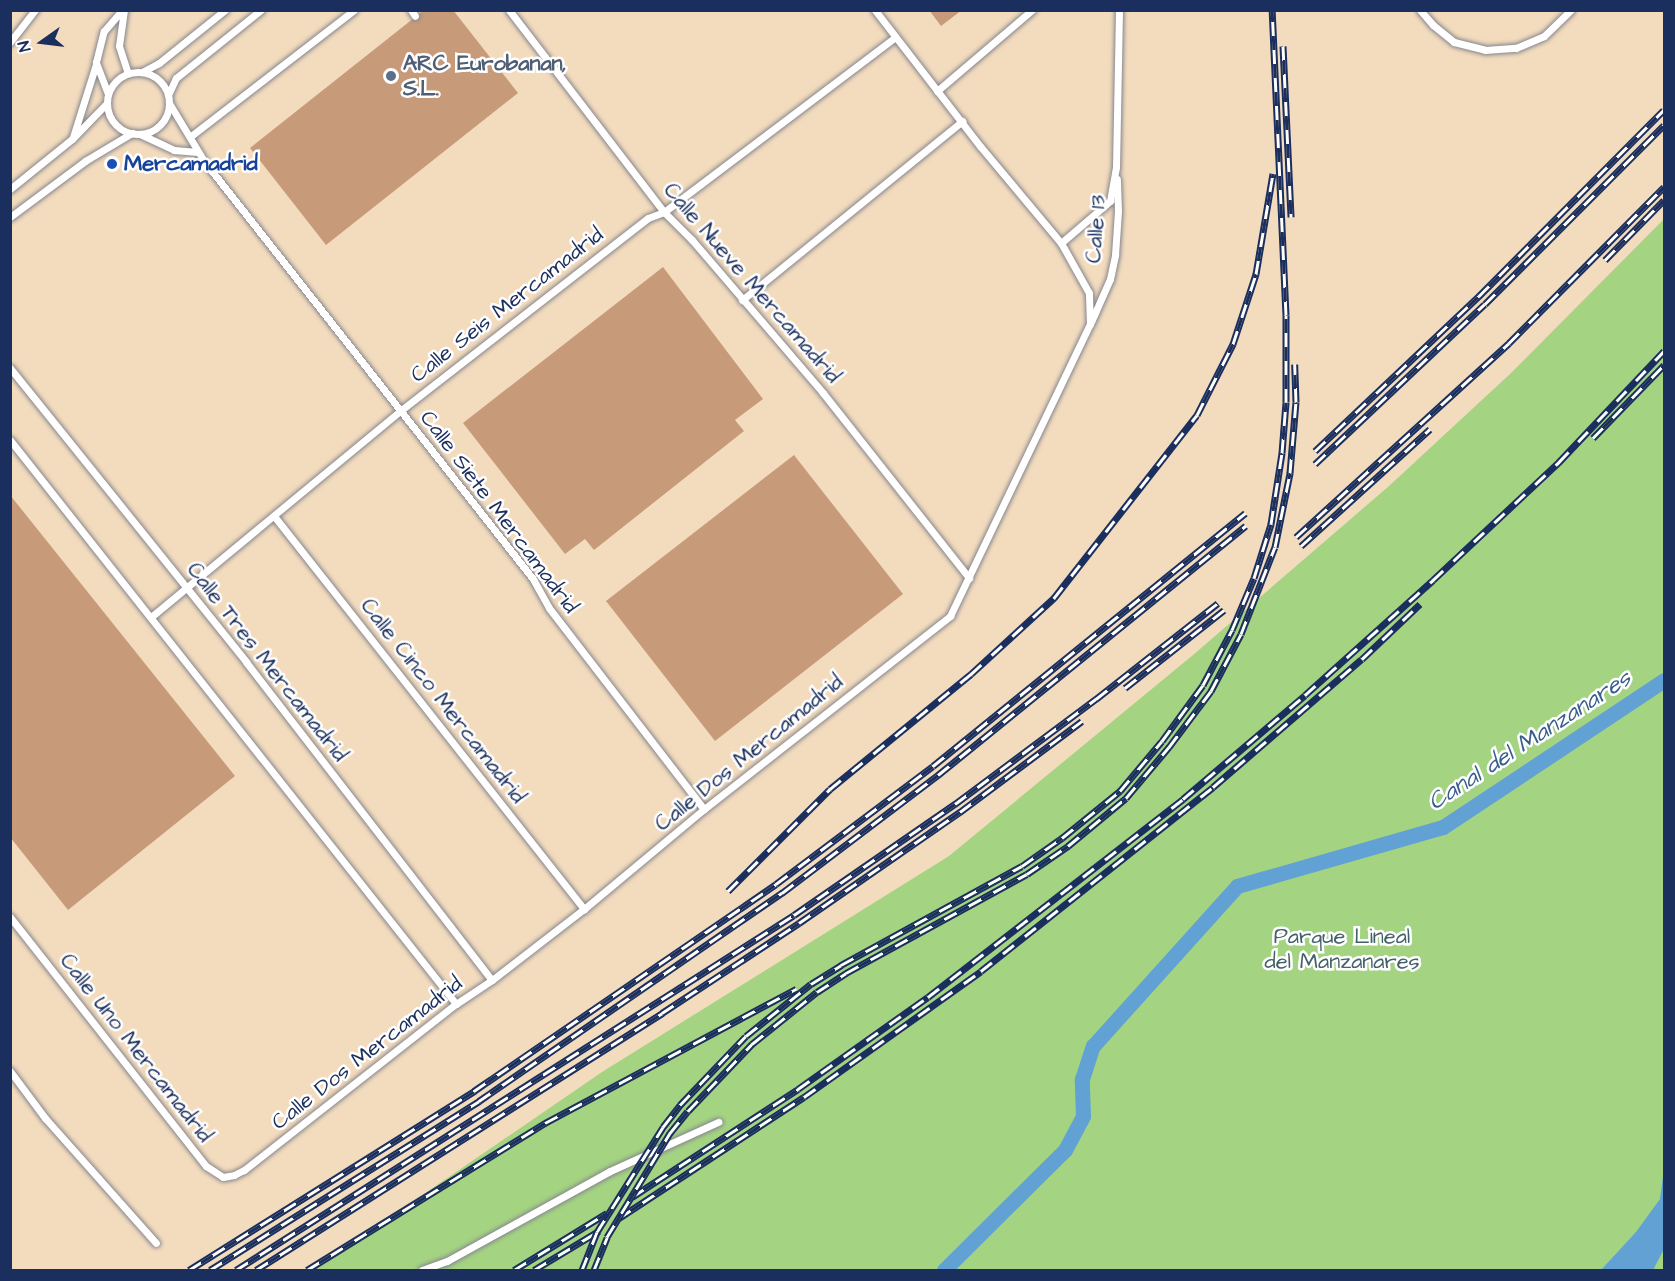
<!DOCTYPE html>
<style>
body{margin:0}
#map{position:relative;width:1675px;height:1281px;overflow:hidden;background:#f3dcbe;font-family:"Architects Daughter",sans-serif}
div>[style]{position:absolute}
.green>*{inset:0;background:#a4d482}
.water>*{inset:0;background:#61a1d4}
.canal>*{height:15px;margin:-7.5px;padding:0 7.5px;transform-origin:7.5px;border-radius:7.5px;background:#61a1d4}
.building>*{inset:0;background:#c79b7a}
.roads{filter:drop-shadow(0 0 2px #87868e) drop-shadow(0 0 2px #87868e)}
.service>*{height:7px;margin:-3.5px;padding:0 3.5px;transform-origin:3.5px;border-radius:3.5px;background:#fff}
.service>.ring{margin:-3.5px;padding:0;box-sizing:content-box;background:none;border:7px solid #fff;border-radius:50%}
.rail>*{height:7px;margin-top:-3.5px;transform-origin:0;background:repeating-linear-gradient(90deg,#fff 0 14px,#1b2f5e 0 28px);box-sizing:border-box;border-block:2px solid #1b2f5e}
.dots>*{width:16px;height:16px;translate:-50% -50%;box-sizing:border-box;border:3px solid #fff;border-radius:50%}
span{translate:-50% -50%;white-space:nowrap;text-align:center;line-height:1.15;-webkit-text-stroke:5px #fff;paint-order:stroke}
.service-label{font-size:22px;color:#4e5e75;font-weight:700}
.left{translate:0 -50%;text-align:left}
.transit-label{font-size:22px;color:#164399;font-weight:700}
.street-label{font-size:22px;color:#1b2f5e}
.park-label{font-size:22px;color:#446169}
.water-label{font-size:24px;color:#375d8d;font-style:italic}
.frame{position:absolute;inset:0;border:12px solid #1b2f5e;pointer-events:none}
.north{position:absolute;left:12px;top:12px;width:60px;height:60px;-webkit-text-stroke:4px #fff;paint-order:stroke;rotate:256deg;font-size:16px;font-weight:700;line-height:24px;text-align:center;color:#1b2f5e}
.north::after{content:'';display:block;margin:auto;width:21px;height:27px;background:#1b2f5e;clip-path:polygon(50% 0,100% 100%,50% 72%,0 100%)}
</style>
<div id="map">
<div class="green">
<div style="clip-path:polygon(1664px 219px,1664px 1270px,313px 1270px,602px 1072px,949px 856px,1193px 655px,1389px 486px,1510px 374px)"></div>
</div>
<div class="water">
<div style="clip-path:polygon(1664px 1169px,1664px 1249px,1653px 1270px,1601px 1270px,1636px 1232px,1660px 1199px)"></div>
</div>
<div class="canal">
<div style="left:944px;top:1270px;width:170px;rotate:-44.8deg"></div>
<div style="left:1065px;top:1150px;width:38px;rotate:-62deg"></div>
<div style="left:1083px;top:1116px;width:37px;rotate:-92deg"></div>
<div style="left:1082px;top:1079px;width:35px;rotate:-72deg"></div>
<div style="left:1093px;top:1046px;width:215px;rotate:-48deg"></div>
<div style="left:1237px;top:886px;width:214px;rotate:-16deg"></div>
<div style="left:1443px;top:827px;width:265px;rotate:-33.6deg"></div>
</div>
<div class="building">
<div style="clip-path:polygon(424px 10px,453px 10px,518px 93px,326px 245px,250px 148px)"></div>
<div style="clip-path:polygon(929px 10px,962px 10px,941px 26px)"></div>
<div style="clip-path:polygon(663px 267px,763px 399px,735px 420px,744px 431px,594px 550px,585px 539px,565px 554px,463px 423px)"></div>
<div style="clip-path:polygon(794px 455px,903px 594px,715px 741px,606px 601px)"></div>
<div style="clip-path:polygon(10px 495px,235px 776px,68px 910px,10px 837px)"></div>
</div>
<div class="roads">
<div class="service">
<div style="left:124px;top:10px;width:36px;rotate:98deg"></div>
<div style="left:119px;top:46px;width:28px;rotate:72deg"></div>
<div style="left:411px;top:10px;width:7px;rotate:56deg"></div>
<div style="left:509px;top:10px;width:255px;rotate:52.5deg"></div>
<div style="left:664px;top:212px;width:40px;rotate:45deg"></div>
<div style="left:692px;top:240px;width:201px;rotate:49.4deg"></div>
<div style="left:823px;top:393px;width:236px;rotate:51.7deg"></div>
<div style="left:1420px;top:10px;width:20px;rotate:49deg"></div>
<div style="left:1433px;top:25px;width:27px;rotate:39deg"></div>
<div style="left:1454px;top:42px;width:32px;rotate:14deg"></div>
<div style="left:1485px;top:50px;width:31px;rotate:-4deg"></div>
<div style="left:1516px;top:48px;width:30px;rotate:-23deg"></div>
<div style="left:1544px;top:36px;width:37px;rotate:-44deg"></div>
<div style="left:10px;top:42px;width:41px;rotate:-52deg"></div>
<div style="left:142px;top:72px;width:19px;rotate:-28deg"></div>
<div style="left:159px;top:63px;width:85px;rotate:-38.8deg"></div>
<div class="ring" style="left:107px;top:72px;width:55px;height:55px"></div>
<div style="left:937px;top:91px;width:125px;rotate:-40.5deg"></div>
<div style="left:108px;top:94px;width:34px;rotate:-111deg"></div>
<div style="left:96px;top:62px;width:32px;rotate:-76deg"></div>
<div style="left:104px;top:31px;width:28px;rotate:-49deg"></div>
<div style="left:168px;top:95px;width:19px;rotate:-65deg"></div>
<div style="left:176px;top:78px;width:109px;rotate:-38.7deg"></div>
<div style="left:169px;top:103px;width:68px;rotate:58.9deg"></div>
<div style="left:204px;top:161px;width:532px;rotate:51.79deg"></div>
<div style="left:533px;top:579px;width:33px;rotate:61deg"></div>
<div style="left:549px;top:608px;width:254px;rotate:52.4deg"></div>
<div style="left:140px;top:134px;width:38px;rotate:25deg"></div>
<div style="left:174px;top:150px;width:24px;rotate:5deg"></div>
<div style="left:191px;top:136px;width:206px;rotate:-37.7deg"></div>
<div style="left:73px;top:137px;width:77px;rotate:-72.5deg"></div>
<div style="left:10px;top:189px;width:80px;rotate:-38.9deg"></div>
<div style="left:72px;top:139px;width:50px;rotate:-45.8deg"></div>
<div style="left:10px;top:217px;width:94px;rotate:-36.7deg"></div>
<div style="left:85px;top:161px;width:55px;rotate:-30.8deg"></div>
<div style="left:1061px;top:243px;width:65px;rotate:-40.6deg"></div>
<div style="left:1110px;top:201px;width:35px;rotate:-80deg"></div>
<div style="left:1116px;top:167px;width:157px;rotate:-88.9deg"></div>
<div style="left:742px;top:300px;width:284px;rotate:-39.1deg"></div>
<div style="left:1091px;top:322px;width:47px;rotate:-66.2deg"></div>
<div style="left:1110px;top:279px;width:25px;rotate:-78deg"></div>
<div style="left:1115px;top:255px;width:44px;rotate:-86.1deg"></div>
<div style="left:1118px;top:211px;width:32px;rotate:-92deg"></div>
<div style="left:10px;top:368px;width:377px;rotate:51.2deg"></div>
<div style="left:246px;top:662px;width:402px;rotate:52.3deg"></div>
<div style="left:10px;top:440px;width:719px;rotate:51.66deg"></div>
<div style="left:274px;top:516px;width:501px;rotate:51.73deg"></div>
<div style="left:151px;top:617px;width:323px;rotate:-39.6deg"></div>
<div style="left:400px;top:411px;width:314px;rotate:-37.9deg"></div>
<div style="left:648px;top:218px;width:17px;rotate:-21deg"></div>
<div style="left:664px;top:212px;width:290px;rotate:-37.1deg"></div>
<div style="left:10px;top:917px;width:317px;rotate:51.8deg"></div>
<div style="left:206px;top:1166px;width:20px;rotate:33deg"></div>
<div style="left:223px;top:1177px;width:11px;rotate:-10deg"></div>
<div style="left:234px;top:1175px;width:11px;rotate:-27deg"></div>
<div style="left:244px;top:1170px;width:269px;rotate:-38.1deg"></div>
<div style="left:456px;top:1004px;width:43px;rotate:-33.7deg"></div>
<div style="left:492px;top:980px;width:116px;rotate:-37.7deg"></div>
<div style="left:584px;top:909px;width:156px;rotate:-39.8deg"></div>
<div style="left:704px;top:809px;width:313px;rotate:-38.1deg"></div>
<div style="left:950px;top:616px;width:324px;rotate:-64.4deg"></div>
<div style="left:1090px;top:324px;width:31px;rotate:-92deg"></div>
<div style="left:1089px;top:293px;width:57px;rotate:-119.2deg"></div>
<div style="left:1061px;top:243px;width:126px;rotate:-129.9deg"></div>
<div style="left:980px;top:146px;width:172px;rotate:-127.7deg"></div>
<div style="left:10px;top:1071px;width:59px;rotate:53.3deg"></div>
<div style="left:45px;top:1118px;width:167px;rotate:48.4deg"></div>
<div style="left:422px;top:1270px;width:27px;rotate:-20deg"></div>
<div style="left:447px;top:1261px;width:186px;rotate:-28.9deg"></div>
<div style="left:610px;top:1171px;width:119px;rotate:-24.4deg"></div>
</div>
</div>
<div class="rail">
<div style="left:1283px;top:46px;width:171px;rotate:87.3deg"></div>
<div style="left:1605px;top:260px;width:84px;rotate:-45.5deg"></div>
<div style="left:1593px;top:438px;width:102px;rotate:-45.8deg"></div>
<div style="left:1315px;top:451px;width:226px;rotate:-43.4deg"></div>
<div style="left:1479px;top:296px;width:262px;rotate:-45.2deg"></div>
<div style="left:1315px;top:464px;width:233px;rotate:-43.3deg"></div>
<div style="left:1485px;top:304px;width:253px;rotate:-45deg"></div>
<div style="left:1296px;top:537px;width:288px;rotate:-42.3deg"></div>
<div style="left:1509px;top:343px;width:220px;rotate:-45.2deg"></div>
<div style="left:1301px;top:546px;width:174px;rotate:-42.2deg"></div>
<div style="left:1125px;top:688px;width:126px;rotate:-38.2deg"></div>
<div style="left:728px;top:891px;width:144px;rotate:-45deg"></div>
<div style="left:830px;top:789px;width:182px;rotate:-39.2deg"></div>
<div style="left:971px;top:674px;width:113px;rotate:-42.5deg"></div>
<div style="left:1054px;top:598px;width:232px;rotate:-52deg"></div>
<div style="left:1197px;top:415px;width:80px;rotate:-63.1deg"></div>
<div style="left:1233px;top:344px;width:74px;rotate:-71.8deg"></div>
<div style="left:1256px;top:274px;width:102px;rotate:-80.4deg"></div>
<div style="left:632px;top:1197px;width:198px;rotate:-33deg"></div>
<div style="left:798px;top:1089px;width:159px;rotate:-35.3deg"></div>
<div style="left:928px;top:997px;width:323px;rotate:-37.8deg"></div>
<div style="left:1183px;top:799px;width:160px;rotate:-40.4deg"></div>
<div style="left:1305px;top:695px;width:172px;rotate:-41.9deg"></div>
<div style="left:1433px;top:580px;width:173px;rotate:-43.1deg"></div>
<div style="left:1559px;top:462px;width:153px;rotate:-46.6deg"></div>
<div style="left:619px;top:1218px;width:221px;rotate:-33.2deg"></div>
<div style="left:804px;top:1097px;width:217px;rotate:-35.4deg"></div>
<div style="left:981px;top:971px;width:296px;rotate:-38.4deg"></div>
<div style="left:1213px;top:787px;width:196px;rotate:-40.7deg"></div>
<div style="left:1362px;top:659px;width:80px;rotate:-43.5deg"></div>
<div style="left:189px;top:1270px;width:337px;rotate:-32.1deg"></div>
<div style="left:474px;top:1091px;width:366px;rotate:-34.4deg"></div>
<div style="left:776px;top:884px;width:196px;rotate:-36.9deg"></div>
<div style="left:933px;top:766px;width:402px;rotate:-39deg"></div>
<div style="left:210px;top:1270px;width:318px;rotate:-32.1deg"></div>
<div style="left:479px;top:1101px;width:368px;rotate:-34.5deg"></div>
<div style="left:782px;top:893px;width:196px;rotate:-37.1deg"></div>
<div style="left:938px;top:775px;width:396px;rotate:-39deg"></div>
<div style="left:236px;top:1270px;width:661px;rotate:-32.46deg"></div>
<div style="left:794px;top:915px;width:196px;rotate:-34.6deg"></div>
<div style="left:955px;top:804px;width:176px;rotate:-36.7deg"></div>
<div style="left:1096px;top:699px;width:155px;rotate:-38.2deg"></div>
<div style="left:256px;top:1270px;width:481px;rotate:-32.3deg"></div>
<div style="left:662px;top:1013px;width:164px;rotate:-33.3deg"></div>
<div style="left:799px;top:923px;width:196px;rotate:-34.6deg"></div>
<div style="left:960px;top:812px;width:152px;rotate:-36.7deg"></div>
<div style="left:307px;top:1270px;width:280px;rotate:-31.7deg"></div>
<div style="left:545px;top:1123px;width:285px;rotate:-28.1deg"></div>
<div style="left:514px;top:1270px;width:109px;rotate:-31.5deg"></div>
<div style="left:534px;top:1270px;width:76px;rotate:-31deg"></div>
<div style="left:582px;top:1270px;width:41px;rotate:-68.5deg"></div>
<div style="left:597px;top:1232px;width:124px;rotate:-57.8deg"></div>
<div style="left:663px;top:1127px;width:28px;rotate:-52deg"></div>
<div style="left:680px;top:1105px;width:95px;rotate:-46.3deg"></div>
<div style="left:746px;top:1036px;width:83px;rotate:-38.7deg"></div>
<div style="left:811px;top:984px;width:36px;rotate:-32deg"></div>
<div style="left:841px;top:965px;width:206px;rotate:-28.7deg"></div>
<div style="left:1022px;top:866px;width:49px;rotate:-35deg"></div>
<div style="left:1062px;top:838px;width:75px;rotate:-39deg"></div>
<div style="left:1120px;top:791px;width:65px;rotate:-50deg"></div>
<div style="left:1162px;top:741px;width:69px;rotate:-53.8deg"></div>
<div style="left:1203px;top:685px;width:62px;rotate:-62.2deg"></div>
<div style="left:1232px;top:630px;width:56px;rotate:-67.1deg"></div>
<div style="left:1254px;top:578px;width:57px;rotate:-72.5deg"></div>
<div style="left:1271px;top:524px;width:72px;rotate:-81.2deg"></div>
<div style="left:1282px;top:453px;width:51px;rotate:-85.5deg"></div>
<div style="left:1286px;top:402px;width:87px;rotate:-90deg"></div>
<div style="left:1286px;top:315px;width:305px;rotate:-92.6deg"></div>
<div style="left:594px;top:1270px;width:35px;rotate:-68deg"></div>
<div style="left:607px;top:1237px;width:122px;rotate:-58.8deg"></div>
<div style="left:670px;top:1133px;width:28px;rotate:-51deg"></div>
<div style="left:688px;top:1111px;width:93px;rotate:-46.3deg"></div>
<div style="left:752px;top:1044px;width:83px;rotate:-38.7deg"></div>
<div style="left:817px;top:992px;width:35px;rotate:-33deg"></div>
<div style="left:846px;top:973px;width:206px;rotate:-28.7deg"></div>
<div style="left:1027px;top:874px;width:50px;rotate:-34.3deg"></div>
<div style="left:1068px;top:846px;width:75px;rotate:-39.6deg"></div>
<div style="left:1126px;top:798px;width:67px;rotate:-49.9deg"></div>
<div style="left:1169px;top:747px;width:70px;rotate:-53.1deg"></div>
<div style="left:1211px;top:691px;width:64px;rotate:-62.2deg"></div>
<div style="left:1241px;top:634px;width:93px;rotate:-68.7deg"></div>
<div style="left:1275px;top:547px;width:76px;rotate:-78.5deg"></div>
<div style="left:1290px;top:473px;width:71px;rotate:-85.2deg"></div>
<div style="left:1296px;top:402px;width:38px;rotate:-92deg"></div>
</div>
<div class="dots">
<div style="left:391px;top:76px;background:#5c6f8a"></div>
<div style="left:112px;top:164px;background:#1a4fb4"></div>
</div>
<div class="service-label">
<span class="left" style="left:403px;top:76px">ARC Eurobanan,<br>S.L.</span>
</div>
<div class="transit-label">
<span class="left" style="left:124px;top:164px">Mercamadrid</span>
</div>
<div class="street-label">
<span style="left:1096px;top:229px;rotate:-86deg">Calle 13</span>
<span style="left:752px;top:283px;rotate:49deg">Calle Nueve Mercamadrid</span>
<span style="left:507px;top:305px;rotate:-38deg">Calle Seis Mercamadrid</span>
<span style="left:499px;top:512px;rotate:53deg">Calle Siete Mercamadrid</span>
<span style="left:267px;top:662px;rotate:52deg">Calle Tres Mercamadrid</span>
<span style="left:443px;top:701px;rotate:52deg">Calle Cinco Mercamadrid</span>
<span style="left:749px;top:753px;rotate:-39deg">Calle Dos Mercamadrid</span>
<span style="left:136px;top:1048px;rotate:52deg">Calle Uno Mercamadrid</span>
<span style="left:367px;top:1053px;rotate:-38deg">Calle Dos Mercamadrid</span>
</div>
<div class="park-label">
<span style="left:1342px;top:949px">Parque Lineal<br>del Manzanares</span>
</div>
<div class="water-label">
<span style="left:1530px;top:741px;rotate:-33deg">Canal del Manzanares</span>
</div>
<div class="frame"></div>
<div class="north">N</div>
</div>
